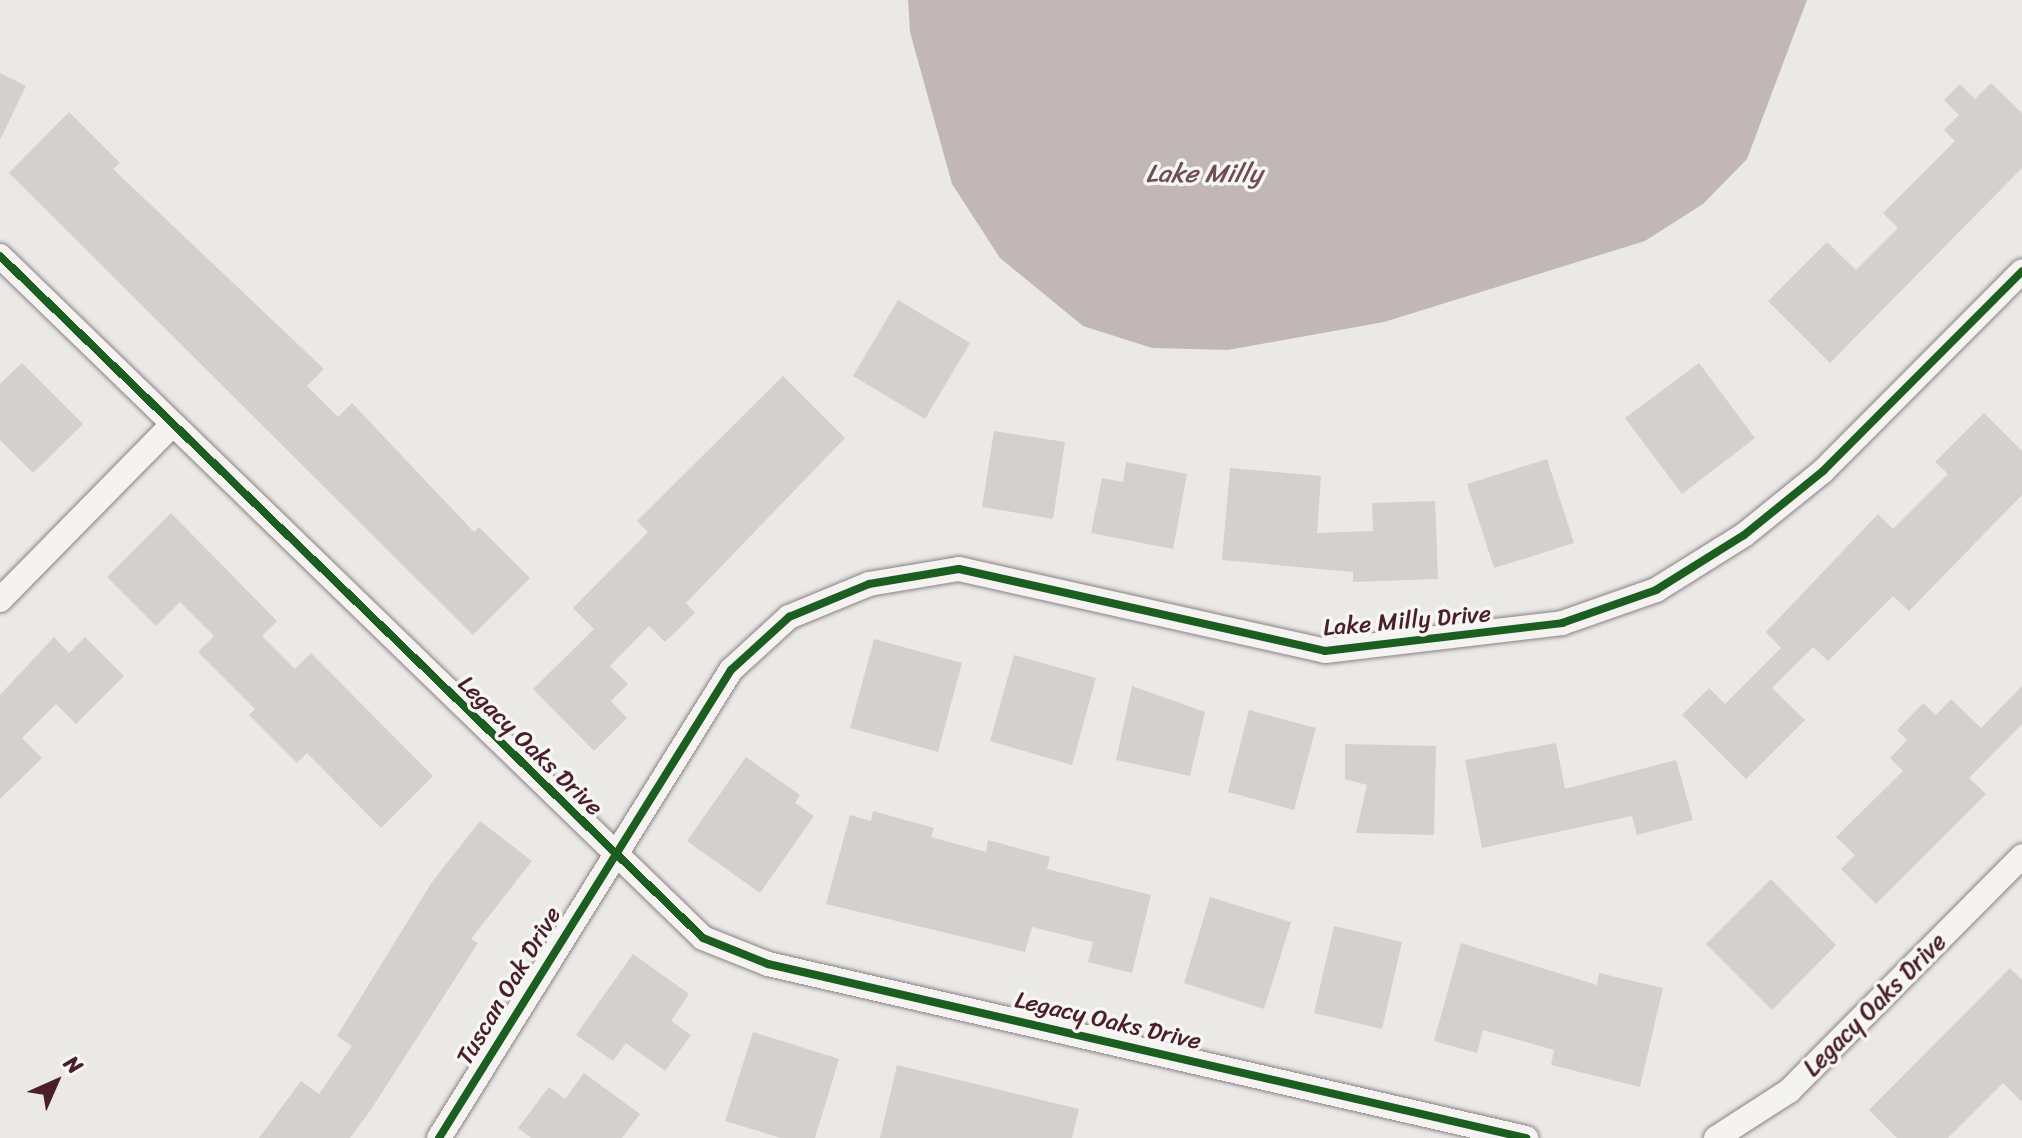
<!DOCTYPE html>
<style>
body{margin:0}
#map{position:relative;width:2022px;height:1138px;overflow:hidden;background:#ebe9e7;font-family:Sriracha,sans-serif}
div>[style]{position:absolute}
.water>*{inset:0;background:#c2b7b7}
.building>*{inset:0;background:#d3d0cf}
.roads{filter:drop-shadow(0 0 2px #8b8283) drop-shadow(0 0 2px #8b8283)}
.street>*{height:24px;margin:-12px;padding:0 12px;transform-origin:12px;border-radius:12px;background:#f4f3f1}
.cycleway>*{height:8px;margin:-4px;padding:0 4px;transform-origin:4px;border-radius:4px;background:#1b5e20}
span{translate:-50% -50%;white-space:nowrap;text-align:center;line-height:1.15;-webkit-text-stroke:7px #f6f6f2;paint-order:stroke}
.street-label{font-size:24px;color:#4a1f2b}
.water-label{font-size:26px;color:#6e4d55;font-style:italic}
.north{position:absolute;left:16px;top:1042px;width:80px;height:80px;-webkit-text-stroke:6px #f6f6f2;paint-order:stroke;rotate:45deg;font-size:22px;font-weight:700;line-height:32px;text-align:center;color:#4a1f2b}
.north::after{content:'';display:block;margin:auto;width:28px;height:36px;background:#4a1f2b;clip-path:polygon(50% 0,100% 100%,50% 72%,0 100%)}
</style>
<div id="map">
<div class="water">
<div style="clip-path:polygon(908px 0,1807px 0,1747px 159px,1703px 204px,1645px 241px,1384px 322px,1228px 350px,1152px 348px,1083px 326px,1000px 258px,952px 184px,910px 32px)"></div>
</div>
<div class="building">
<div style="clip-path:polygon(0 73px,26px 86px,0 140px)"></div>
<div style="clip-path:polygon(1991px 83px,2022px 113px,2022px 168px,1830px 363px,1768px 301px,1827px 242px,1856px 270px,1898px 228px,1883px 213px,1955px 141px,1944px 130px,1959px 115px,1944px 100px,1960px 84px,1975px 99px)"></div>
<div style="clip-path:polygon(69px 112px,120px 163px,113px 169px,324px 369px,307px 386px,338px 417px,352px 403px,474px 532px,479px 527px,530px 578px,473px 635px,9px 173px)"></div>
<div style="clip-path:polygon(898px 300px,970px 343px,925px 419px,853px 376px)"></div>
<div style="clip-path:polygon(22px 363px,83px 424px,33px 473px,0 440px,0 384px)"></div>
<div style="clip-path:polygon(1699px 363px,1755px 438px,1682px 494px,1625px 418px)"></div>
<div style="clip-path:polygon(783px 376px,845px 438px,686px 603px,695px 613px,665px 642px,649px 626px,610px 666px,628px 684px,611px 701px,627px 718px,594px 751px,533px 689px,594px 629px,573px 608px,648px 532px,637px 521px)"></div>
<div style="clip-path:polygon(1984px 413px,2022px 451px,2022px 495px,1909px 611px,1893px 596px,1828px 661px,1813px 647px,1772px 688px,1805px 720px,1746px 779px,1682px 715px,1709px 688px,1725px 704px,1781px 648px,1766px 632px,1878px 514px,1893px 529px,1948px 474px,1935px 462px)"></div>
<div style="clip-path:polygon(994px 431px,1065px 442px,1053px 519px,982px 507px)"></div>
<div style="clip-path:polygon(1547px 459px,1574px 543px,1494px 568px,1467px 484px)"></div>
<div style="clip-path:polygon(1126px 462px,1187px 474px,1173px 549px,1091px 533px,1102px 478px,1123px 482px)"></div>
<div style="clip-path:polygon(1230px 468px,1321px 476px,1317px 533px,1373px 531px,1372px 503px,1435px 501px,1438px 579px,1353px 582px,1353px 572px,1222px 560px)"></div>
<div style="clip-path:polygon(171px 513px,277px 621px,262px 636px,295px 669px,311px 653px,433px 776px,381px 828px,307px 753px,297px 763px,249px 715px,255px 709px,198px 652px,214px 636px,180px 602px,156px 626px,107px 577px)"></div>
<div style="clip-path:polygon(54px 637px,69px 653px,85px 637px,124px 676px,76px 724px,56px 704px,22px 738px,42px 758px,0 799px,0 695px)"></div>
<div style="clip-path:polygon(874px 639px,962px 663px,938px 752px,850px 728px)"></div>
<div style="clip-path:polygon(1014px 655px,1096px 678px,1072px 765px,990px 741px)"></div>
<div style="clip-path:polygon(1132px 686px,1205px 712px,1190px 776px,1116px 760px)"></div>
<div style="clip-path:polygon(2022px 686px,2022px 724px,1969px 778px,1986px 794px,1876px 904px,1841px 869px,1855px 855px,1836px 837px,1903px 771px,1890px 758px,1907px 740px,1897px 730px,1923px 703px,1936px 715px,1951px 699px,1981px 728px)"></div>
<div style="clip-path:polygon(1249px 710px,1316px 728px,1294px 810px,1228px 792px)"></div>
<div style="clip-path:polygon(1556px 743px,1565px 789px,1676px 760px,1693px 820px,1637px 835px,1632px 816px,1482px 848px,1465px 760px)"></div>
<div style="clip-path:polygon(1345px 744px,1436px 746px,1434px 835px,1356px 833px,1367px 785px,1345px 779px)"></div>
<div style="clip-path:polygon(746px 757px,800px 795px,795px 803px,814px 816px,760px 893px,687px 841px)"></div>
<div style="clip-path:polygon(873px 811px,934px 828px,931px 837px,986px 852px,988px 840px,1050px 857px,1047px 869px,1151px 895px,1132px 973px,1088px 962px,1093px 942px,1032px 927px,1025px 952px,826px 904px,850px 815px,871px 821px)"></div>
<div style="clip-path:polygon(480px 821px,532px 861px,471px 939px,478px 943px,372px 1108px,350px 1138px,259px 1138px,301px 1081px,319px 1094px,352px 1046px,337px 1036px,432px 882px)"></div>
<div style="clip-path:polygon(1771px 879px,1836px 945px,1772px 1010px,1706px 944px)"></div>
<div style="clip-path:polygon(1210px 897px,1291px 922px,1264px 1009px,1184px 983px)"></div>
<div style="clip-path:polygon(1334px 926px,1402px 942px,1382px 1029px,1314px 1013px)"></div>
<div style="clip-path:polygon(1461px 943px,1597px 985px,1599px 973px,1663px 988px,1640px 1087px,1551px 1065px,1554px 1050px,1483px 1030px,1477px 1053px,1434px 1041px)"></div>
<div style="clip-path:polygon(633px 954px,689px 994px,671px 1021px,691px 1035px,665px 1071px,626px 1043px,613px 1061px,576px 1035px)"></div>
<div style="clip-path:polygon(2010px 968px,2022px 980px,2022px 1102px,2003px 1083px,1948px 1138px,1897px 1138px,1869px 1110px)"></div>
<div style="clip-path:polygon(753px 1032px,839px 1059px,815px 1138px,781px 1138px,725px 1121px)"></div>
<div style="clip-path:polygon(897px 1065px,1079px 1109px,1072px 1138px,880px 1138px)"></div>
<div style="clip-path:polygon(584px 1073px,640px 1114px,622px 1138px,531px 1138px,518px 1128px,549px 1087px,565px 1099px)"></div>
</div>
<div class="roads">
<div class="street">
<div style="left:0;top:256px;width:979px;rotate:44.13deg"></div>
<div style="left:703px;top:938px;width:70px;rotate:21.8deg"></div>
<div style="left:768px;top:964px;width:778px;rotate:12.93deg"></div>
<div style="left:0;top:600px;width:245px;rotate:-45.5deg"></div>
<div style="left:439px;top:1138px;width:552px;rotate:-58.04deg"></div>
<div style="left:731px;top:670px;width:79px;rotate:-42.4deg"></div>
<div style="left:789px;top:617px;width:87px;rotate:-22.4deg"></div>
<div style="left:869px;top:584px;width:91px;rotate:-9.5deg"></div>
<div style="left:959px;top:569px;width:375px;rotate:12.6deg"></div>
<div style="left:1325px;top:651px;width:239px;rotate:-6.7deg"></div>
<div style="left:1562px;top:623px;width:100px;rotate:-19.3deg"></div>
<div style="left:1656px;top:590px;width:104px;rotate:-32deg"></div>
<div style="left:1744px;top:535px;width:102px;rotate:-39deg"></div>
<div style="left:1823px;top:471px;width:282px;rotate:-45.1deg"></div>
<div style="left:1716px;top:1138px;width:87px;rotate:-32.8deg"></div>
<div style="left:1789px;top:1091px;width:331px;rotate:-45.2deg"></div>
</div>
</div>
<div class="cycleway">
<div style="left:0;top:256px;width:979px;rotate:44.13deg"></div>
<div style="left:703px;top:938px;width:70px;rotate:21.8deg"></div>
<div style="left:768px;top:964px;width:778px;rotate:12.93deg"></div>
<div style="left:439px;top:1138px;width:552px;rotate:-58.04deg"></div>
<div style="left:731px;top:670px;width:79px;rotate:-42.4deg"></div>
<div style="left:789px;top:617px;width:87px;rotate:-22.4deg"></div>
<div style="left:869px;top:584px;width:91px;rotate:-9.5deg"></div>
<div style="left:959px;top:569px;width:375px;rotate:12.6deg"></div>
<div style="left:1325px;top:651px;width:239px;rotate:-6.7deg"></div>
<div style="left:1562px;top:623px;width:100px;rotate:-19.3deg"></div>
<div style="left:1656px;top:590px;width:104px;rotate:-32deg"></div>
<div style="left:1744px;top:535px;width:102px;rotate:-39deg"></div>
<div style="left:1823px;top:471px;width:282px;rotate:-45.1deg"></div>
</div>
<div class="street-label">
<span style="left:1407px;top:621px;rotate:-5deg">Lake Milly Drive</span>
<span style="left:530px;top:746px;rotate:44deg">Legacy Oaks Drive</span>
<span style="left:509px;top:986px;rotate:-59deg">Tuscan Oak Drive</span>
<span style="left:1875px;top:1005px;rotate:-45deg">Legacy Oaks Drive</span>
<span style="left:1108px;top:1021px;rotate:13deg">Legacy Oaks Drive</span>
</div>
<div class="water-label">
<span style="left:1204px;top:174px">Lake Milly</span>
</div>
<div class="north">N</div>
</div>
